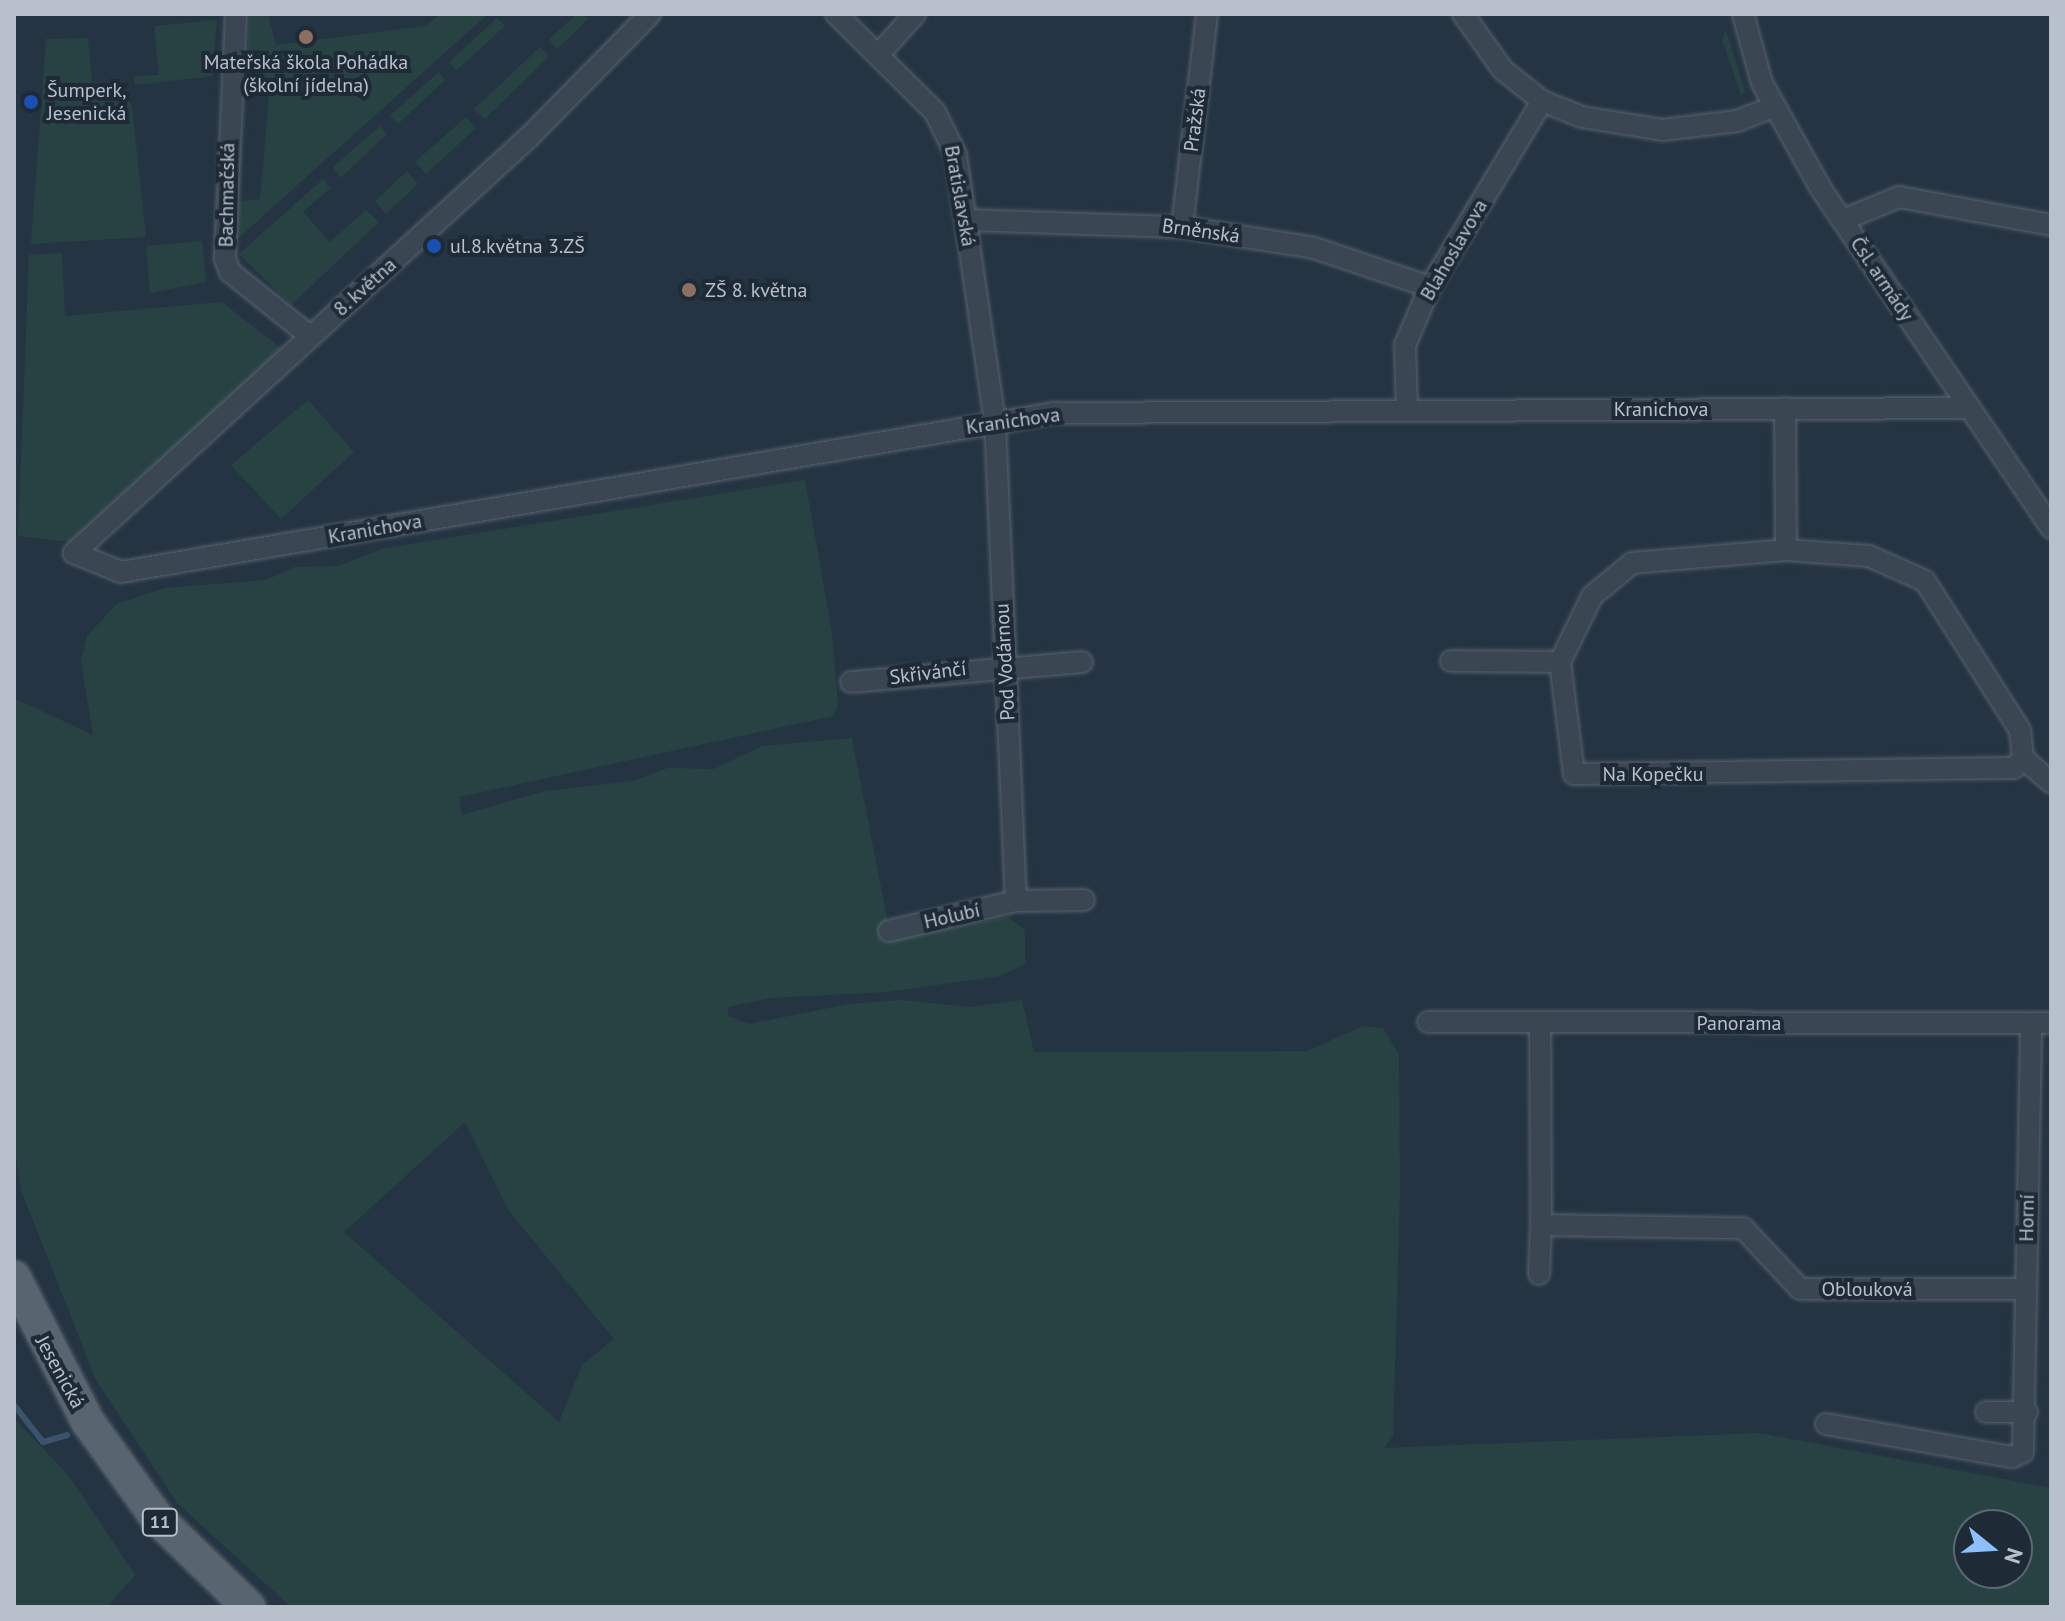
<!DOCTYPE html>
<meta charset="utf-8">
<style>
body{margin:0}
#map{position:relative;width:2065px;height:1621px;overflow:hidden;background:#253442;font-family:"PT Sans",sans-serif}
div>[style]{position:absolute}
.green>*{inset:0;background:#284243}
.stream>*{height:6px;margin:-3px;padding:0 3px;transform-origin:3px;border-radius:3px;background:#3b536b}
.roads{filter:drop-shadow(0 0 2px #58636f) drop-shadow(0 0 2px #58636f)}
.minor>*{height:20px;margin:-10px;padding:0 10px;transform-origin:10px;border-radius:10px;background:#3a4651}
.primary>*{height:32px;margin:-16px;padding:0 16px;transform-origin:16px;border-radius:16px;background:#586571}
.dots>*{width:22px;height:22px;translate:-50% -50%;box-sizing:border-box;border:4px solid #1e2b37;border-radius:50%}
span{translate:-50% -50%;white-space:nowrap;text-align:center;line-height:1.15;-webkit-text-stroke:8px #1e2b37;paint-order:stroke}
.shield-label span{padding:2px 6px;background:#1e2b37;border:2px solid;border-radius:6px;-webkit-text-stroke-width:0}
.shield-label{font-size:18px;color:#b7c0cb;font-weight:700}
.poi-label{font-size:20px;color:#b7c0cb}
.left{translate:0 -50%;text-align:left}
.street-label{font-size:20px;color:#b7c0cb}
.frame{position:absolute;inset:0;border:16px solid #b7c0cb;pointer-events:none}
.north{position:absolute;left:1953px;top:1509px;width:80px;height:80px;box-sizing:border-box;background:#1e2b37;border:2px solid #5b6772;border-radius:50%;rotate:108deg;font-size:22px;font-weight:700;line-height:32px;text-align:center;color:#b7c0cb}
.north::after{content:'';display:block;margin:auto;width:28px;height:36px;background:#8dc0fa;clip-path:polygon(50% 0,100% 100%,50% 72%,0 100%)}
</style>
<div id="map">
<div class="green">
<div style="clip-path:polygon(250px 14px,268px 14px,276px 45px,425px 26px,441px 14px,488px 14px,234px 242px,235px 202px,260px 199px,269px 96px,247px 53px)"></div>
<div style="clip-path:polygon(577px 14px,589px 18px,557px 49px,549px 39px)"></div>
<div style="clip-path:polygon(497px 18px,505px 26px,456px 71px,449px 62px)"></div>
<div style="clip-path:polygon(217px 20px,212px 76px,135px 85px,134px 76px,159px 75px,154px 26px)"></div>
<div style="clip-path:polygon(1726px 30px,1745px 91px,1741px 95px,1722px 40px)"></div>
<div style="clip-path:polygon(88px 38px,92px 85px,121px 83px,132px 107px,146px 237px,31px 244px,46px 39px)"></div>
<div style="clip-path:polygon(540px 47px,549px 56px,485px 119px,474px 109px)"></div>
<div style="clip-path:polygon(439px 72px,445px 80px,398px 124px,390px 115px)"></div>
<div style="clip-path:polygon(466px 117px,476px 128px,426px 174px,415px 162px)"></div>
<div style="clip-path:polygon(380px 126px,387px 134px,341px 178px,333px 167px)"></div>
<div style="clip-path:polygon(407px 171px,418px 184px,386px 214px,375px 201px)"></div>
<div style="clip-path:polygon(323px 179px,330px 188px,303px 212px,330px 242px,366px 210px,379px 222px,291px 305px,239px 254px)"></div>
<div style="clip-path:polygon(202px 241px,206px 282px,150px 293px,146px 246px)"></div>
<div style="clip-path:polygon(62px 253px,65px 316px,222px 302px,282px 349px,70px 542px,18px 536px,29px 255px)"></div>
<div style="clip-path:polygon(308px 400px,354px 452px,281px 519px,231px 465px)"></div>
<div style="clip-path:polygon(evenodd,805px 480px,832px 632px,838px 705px,833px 716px,459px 797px,462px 815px,545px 791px,633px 781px,668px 768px,714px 769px,762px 746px,852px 738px,891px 939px,1008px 917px,1025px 930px,1025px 964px,1000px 976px,887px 992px,771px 998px,728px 1007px,728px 1016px,749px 1024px,849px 1004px,901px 1000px,970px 1007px,1022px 1000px,1034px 1052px,1307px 1051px,1363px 1026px,1383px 1028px,1399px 1055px,1400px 1190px,1393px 1436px,1384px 1448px,1759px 1433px,2051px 1488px,2051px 1607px,291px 1607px,177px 1503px,96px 1380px,21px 1190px,14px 1142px,14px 698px,93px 735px,81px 661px,87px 636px,117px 604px,165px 588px,266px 580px,295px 567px,339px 566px,381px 549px,805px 480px,465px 1122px,509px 1211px,614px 1339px,582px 1365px,559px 1422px,344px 1232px,465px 1122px,805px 480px,1969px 1525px,2017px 1525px,2017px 1573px,1969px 1573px,1969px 1525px)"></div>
<div style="clip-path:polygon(14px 1418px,69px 1476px,135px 1575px,107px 1607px,14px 1607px)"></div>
</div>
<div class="stream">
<div style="left:14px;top:1405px;width:47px;rotate:51.9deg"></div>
<div style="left:43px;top:1442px;width:25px;rotate:-16deg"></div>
</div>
<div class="roads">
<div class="minor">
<div style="left:236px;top:14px;width:245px;rotate:92.6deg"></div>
<div style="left:225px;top:259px;width:14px;rotate:69deg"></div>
<div style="left:230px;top:272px;width:102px;rotate:38.7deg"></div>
<div style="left:650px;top:14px;width:173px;rotate:134.5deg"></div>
<div style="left:529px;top:137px;width:617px;rotate:137.56deg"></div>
<div style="left:74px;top:553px;width:51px;rotate:22deg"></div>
<div style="left:121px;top:572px;width:946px;rotate:-9.67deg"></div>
<div style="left:1054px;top:413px;width:915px;rotate:-0.31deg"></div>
<div style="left:836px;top:14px;width:139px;rotate:44.7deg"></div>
<div style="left:935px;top:112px;width:48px;rotate:64deg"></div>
<div style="left:956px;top:155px;width:270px;rotate:81.7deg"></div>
<div style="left:995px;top:422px;width:479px;rotate:87.5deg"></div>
<div style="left:1463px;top:14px;width:69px;rotate:54.5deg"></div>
<div style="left:1503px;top:70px;width:50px;rotate:38.5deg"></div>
<div style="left:1542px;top:101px;width:43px;rotate:21.8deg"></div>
<div style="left:1582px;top:117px;width:81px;rotate:9.2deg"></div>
<div style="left:1662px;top:130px;width:76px;rotate:-6.8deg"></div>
<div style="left:1737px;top:121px;width:39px;rotate:-21deg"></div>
<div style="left:1743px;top:14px;width:72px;rotate:74.6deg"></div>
<div style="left:1762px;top:83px;width:121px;rotate:60.9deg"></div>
<div style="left:1821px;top:189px;width:410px;rotate:55.8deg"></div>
<div style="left:879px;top:54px;width:54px;rotate:-48deg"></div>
<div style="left:966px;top:220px;width:216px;rotate:1.9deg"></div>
<div style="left:1182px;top:227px;width:134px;rotate:9deg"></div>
<div style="left:1314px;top:248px;width:122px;rotate:18.6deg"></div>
<div style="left:1843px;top:220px;width:61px;rotate:-22.3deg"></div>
<div style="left:1899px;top:197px;width:155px;rotate:10.4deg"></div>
<div style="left:1182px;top:227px;width:214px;rotate:-83.3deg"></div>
<div style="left:1785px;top:408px;width:142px;rotate:89.6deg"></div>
<div style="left:1786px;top:550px;width:83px;rotate:4.1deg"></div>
<div style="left:1869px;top:556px;width:61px;rotate:24.1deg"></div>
<div style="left:1925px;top:581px;width:177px;rotate:57.5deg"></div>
<div style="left:2020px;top:730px;width:28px;rotate:84deg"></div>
<div style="left:2023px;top:758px;width:13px;rotate:132deg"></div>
<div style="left:2014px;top:768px;width:440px;rotate:179.2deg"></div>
<div style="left:1574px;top:774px;width:113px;rotate:-97.1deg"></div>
<div style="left:1560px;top:662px;width:73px;rotate:-64.1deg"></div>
<div style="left:1592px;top:596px;width:52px;rotate:-39.5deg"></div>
<div style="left:1632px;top:563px;width:155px;rotate:-4.8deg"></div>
<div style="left:1407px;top:411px;width:66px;rotate:-91.7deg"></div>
<div style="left:1405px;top:345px;width:63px;rotate:-66.7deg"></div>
<div style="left:1430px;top:287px;width:217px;rotate:-58.9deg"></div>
<div style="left:1451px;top:661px;width:109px;rotate:0.5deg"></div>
<div style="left:851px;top:682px;width:232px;rotate:-4.9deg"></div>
<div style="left:2023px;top:758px;width:37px;rotate:41deg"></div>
<div style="left:889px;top:931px;width:130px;rotate:-13.3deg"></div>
<div style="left:1016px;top:901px;width:68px;rotate:-0.8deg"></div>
<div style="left:1428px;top:1022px;width:623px;rotate:0.09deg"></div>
<div style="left:1540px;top:1023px;width:202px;rotate:89.7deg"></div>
<div style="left:1541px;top:1225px;width:202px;rotate:0.9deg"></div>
<div style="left:1743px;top:1228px;width:83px;rotate:46.9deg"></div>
<div style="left:1800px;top:1289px;width:226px"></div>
<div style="left:1539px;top:1274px;width:49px;rotate:-87.7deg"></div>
<div style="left:1986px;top:1412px;width:41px"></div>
<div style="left:1826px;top:1424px;width:189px;rotate:10.1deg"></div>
<div style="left:2012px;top:1457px;width:12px;rotate:-24deg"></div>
<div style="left:2023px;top:1452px;width:427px;rotate:-88.9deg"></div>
</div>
<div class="primary">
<div style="left:14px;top:1277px;width:163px;rotate:63deg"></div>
<div style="left:88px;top:1422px;width:118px;rotate:54.3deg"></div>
<div style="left:157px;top:1518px;width:128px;rotate:44.1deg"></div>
</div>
</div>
<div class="dots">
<div style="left:306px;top:37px;background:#8d6e63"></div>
<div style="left:31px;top:102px;background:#1a4fb4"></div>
<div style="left:434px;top:246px;background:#1a4fb4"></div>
<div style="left:689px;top:290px;background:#8d6e63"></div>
</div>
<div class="shield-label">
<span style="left:160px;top:1522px">11</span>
</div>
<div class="poi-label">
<span style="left:306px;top:74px">Mateřská škola Pohádka<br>(školní jídelna)</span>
<span class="left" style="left:47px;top:102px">Šumperk,<br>Jesenická</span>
<span class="left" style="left:450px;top:246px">ul.8.května 3.ZŠ</span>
<span class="left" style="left:705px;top:290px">ZŠ 8. května</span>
</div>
<div class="street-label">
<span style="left:1195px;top:120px;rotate:-83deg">Pražská</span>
<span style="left:227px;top:195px;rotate:-89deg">Bachmačská</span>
<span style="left:960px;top:196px;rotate:80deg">Bratislavská</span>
<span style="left:1201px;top:231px;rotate:8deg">Brněnská</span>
<span style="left:1454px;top:250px;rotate:-60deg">Blahoslavova</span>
<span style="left:1882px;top:279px;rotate:56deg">Čsl. armády</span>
<span style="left:365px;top:287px;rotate:-42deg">8. května</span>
<span style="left:1661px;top:409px">Kranichova</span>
<span style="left:1013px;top:421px;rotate:-8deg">Kranichova</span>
<span style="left:375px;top:529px;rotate:-10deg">Kranichova</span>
<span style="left:1005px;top:662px;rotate:-93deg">Pod Vodárnou</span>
<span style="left:928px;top:673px;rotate:-7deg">Skřivánčí</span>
<span style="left:1653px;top:774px">Na Kopečku</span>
<span style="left:952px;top:916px;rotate:-13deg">Holubí</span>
<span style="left:1739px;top:1023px">Panorama</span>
<span style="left:2027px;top:1218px;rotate:-89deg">Horní</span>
<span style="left:1867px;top:1289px">Oblouková</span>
<span style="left:60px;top:1372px;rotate:61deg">Jesenická</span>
</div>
<div class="frame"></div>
<div class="north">N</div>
</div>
